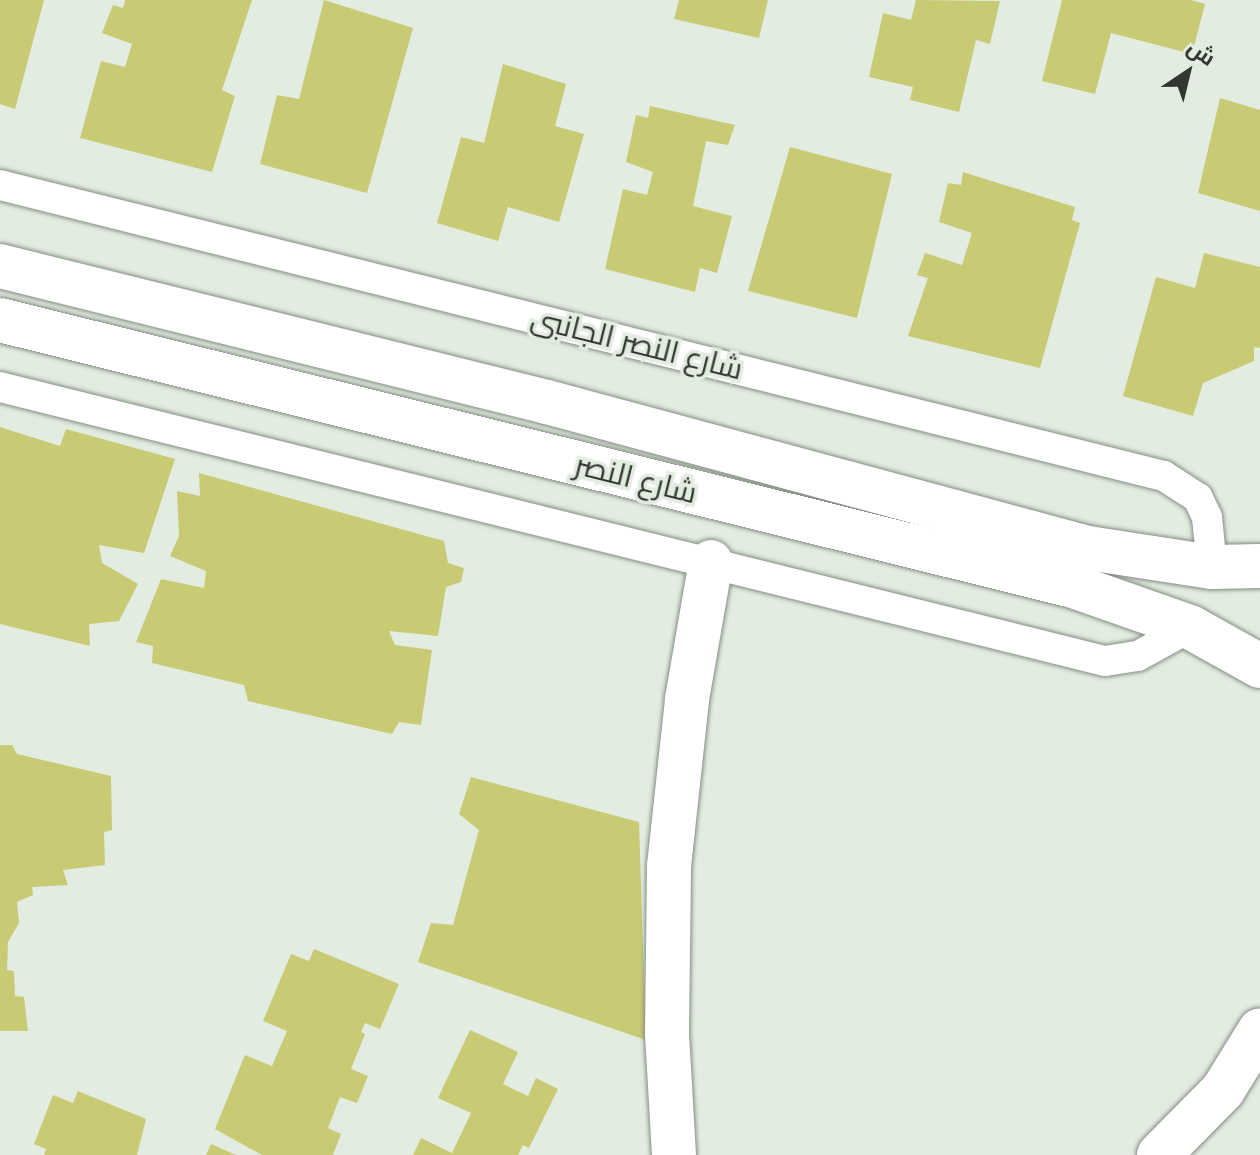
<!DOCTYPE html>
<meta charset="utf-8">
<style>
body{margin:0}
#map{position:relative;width:1260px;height:1155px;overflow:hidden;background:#e3ece1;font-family:Mulish,Cairo,sans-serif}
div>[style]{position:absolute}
.building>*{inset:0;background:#c8ca74}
.roads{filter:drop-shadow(0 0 2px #848d83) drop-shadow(0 0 2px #848d83)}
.lane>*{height:30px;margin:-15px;padding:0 15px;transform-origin:15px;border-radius:15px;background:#fff}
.street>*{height:44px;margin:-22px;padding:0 22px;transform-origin:22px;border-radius:22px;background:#fff}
span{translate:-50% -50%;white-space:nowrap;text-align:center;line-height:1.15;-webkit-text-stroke:7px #e3ece1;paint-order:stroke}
.street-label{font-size:30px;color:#333732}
.north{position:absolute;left:1148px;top:32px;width:80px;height:80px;-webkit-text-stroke:6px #e3ece1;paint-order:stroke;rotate:35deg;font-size:22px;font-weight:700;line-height:32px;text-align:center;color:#333732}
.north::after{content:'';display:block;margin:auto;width:28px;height:36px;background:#333732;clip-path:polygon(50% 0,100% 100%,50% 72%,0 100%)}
</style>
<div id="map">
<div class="building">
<div style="clip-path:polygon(0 0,44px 0,15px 109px,0 104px)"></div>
<div style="clip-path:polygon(125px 0,252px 0,222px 90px,235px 96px,212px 172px,80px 138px,101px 61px,125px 67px,132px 44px,102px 33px,113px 5px,123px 8px)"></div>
<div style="clip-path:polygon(324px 0,413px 28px,367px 193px,260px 164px,277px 95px,299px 99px)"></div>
<div style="clip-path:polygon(679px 0,768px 0,759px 38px,674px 19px)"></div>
<div style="clip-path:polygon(916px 0,1000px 1px,990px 44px,976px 40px,959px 112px,910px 100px,913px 87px,869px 77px,883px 13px,911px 20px)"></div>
<div style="clip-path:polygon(1062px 0,1191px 0,1205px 4px,1192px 54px,1111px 33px,1095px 94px,1042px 81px)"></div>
<div style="clip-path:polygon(503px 64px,566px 84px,555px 126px,584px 134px,559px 222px,508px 207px,498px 241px,437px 223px,461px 137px,484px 143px)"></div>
<div style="clip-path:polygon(1220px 98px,1260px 110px,1260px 211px,1198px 193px)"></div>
<div style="clip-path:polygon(650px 106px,735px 125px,728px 145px,706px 141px,693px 206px,732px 216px,717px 273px,700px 268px,695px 292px,605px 269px,623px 189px,647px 195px,653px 172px,626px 162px,636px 115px,648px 118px)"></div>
<div style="clip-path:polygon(790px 147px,892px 174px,857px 318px,748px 291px)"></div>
<div style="clip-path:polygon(963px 172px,1075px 207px,1072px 220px,1080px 223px,1040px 368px,908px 336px,928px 278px,917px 275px,925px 253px,962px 265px,972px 233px,939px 222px,948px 183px,961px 185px)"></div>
<div style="clip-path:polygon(1204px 253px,1260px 267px,1260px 348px,1254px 347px,1254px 361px,1203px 383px,1193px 416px,1123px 396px,1156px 277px,1195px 288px)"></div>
<div style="clip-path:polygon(0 427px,60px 446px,66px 429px,175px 459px,144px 553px,99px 545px,102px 563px,138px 584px,119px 621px,89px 624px,90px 646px,0 624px)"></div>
<div style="clip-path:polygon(199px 473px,444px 541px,448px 563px,464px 568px,461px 582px,446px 587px,438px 636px,389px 631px,395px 645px,432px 650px,421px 725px,399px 722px,392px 734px,248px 701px,244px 685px,152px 663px,153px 646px,136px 642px,161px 579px,204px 588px,206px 571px,170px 556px,179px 536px,177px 491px,200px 496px)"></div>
<div style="clip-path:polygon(0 745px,12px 745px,17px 754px,111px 776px,112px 830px,104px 832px,105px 865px,63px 870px,68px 885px,32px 887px,33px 895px,17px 902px,19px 923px,8px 942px,7px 970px,14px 971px,15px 996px,24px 997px,28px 1031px,0 1031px)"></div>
<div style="clip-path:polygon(471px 777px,639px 822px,646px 1040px,418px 962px,431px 923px,453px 925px,479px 830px,459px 814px)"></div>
<div style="clip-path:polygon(314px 949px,399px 984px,380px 1029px,365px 1023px,361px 1032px,365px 1034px,351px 1069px,368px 1076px,357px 1103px,340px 1097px,328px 1128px,341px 1134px,333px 1155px,262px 1155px,215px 1129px,245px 1055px,272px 1066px,287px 1031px,263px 1021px,291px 954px,309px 961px)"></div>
<div style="clip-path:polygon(470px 1030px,518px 1052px,503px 1084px,528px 1096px,536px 1078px,558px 1089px,529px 1148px,523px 1145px,518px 1155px,413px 1155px,421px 1138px,452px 1153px,471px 1113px,438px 1098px)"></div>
<div style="clip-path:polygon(78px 1091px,146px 1119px,137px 1155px,44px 1155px,46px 1149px,34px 1144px,53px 1095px,73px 1103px)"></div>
<div style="clip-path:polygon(211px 1144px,236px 1155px,206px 1155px)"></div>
</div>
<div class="roads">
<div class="lane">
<div style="left:0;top:185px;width:1200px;rotate:14.04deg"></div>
<div style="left:1164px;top:476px;width:40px;rotate:32.9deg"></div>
<div style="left:1198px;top:498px;width:21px;rotate:65deg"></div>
<div style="left:1207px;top:517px;width:50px;rotate:84.3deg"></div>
<div style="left:0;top:387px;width:1138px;rotate:13.93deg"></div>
<div style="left:1105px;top:661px;width:33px;rotate:-9deg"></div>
<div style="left:1138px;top:656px;width:60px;rotate:-29.1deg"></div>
</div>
<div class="street">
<div style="left:0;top:266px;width:564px;rotate:13.96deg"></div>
<div style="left:547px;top:402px;width:560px;rotate:15.1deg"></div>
<div style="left:1088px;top:548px;width:125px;rotate:8.7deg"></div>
<div style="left:1212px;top:567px;width:48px;rotate:-1.2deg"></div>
<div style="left:0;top:320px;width:1105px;rotate:13.92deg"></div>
<div style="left:1073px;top:586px;width:124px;rotate:19.3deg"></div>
<div style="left:1190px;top:627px;width:80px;rotate:29.1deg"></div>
<div style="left:674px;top:1155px;width:122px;rotate:-93.3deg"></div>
<div style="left:667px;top:1033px;width:167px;rotate:-89.3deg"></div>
<div style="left:669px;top:866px;width:168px;rotate:-83.8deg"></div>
<div style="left:687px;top:699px;width:139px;rotate:-80.1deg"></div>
<div style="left:1159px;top:1155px;width:91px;rotate:-45.4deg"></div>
<div style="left:1223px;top:1090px;width:70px;rotate:-58.3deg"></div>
</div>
</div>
<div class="street-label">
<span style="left:637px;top:343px;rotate:14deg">شارع النصر الجانبى</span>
<span style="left:636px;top:478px;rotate:14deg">شارع النصر</span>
</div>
<div class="north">ش</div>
</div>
